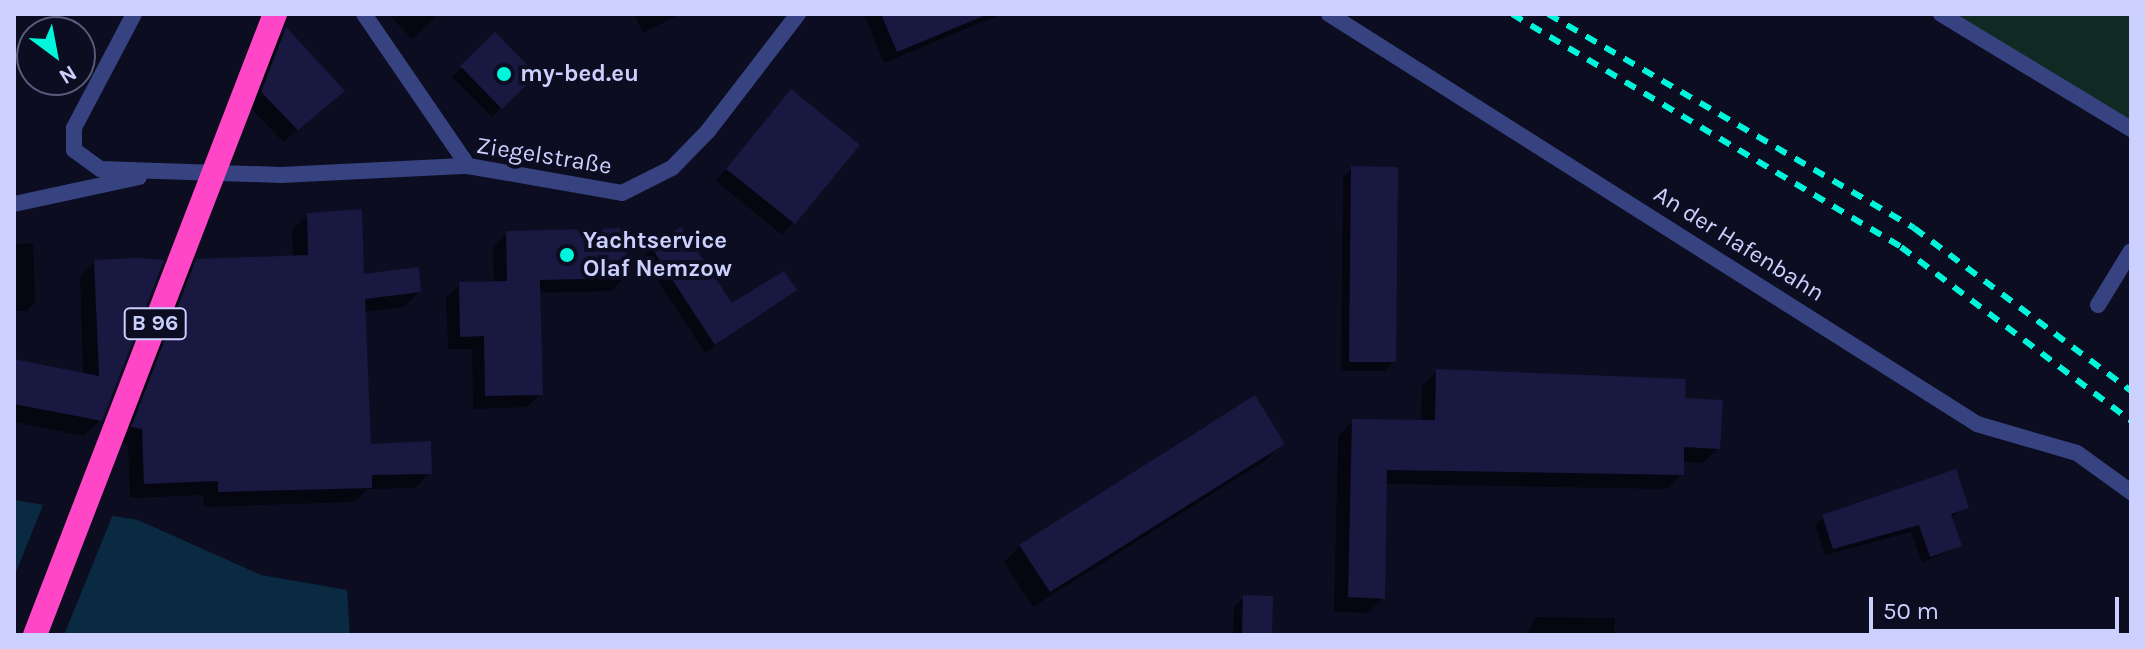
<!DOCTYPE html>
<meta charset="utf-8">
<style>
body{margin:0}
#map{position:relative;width:2145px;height:649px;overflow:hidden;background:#0c0d20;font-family:Karla,sans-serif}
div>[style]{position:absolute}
.green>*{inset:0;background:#0f2a23}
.water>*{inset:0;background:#0a2a41}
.pier>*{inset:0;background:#0c0d20}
.shadow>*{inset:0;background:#0007}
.building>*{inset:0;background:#181841}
.street>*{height:16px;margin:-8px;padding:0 8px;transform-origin:8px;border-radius:8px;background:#364380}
.rail>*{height:6px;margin-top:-3px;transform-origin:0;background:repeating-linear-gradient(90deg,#00f6db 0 12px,transparent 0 22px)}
.highway-bridge>*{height:24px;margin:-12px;padding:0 12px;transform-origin:12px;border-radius:12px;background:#ff46c6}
.dots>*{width:22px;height:22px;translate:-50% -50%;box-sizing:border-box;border:4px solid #0c0d20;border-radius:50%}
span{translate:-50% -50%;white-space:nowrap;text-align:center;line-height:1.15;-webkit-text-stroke:8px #0c0d20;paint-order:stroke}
.shield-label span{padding:2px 6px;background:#0c0d20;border:2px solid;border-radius:6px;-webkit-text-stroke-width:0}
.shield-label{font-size:22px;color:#cbd0ff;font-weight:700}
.poi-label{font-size:24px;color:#cbd0ff;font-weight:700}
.left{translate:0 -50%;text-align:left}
.street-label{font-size:24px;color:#cbd0ff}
.frame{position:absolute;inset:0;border:16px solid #cbd0ff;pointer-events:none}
.north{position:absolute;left:16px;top:16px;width:80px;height:80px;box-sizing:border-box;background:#0c0d20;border:2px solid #585b79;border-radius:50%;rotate:148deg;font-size:22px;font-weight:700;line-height:32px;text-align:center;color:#cbd0ff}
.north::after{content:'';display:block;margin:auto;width:28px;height:36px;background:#00f6db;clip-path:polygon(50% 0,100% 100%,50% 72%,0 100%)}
.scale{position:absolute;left:1869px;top:597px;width:250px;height:36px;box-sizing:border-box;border:4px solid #cbd0ff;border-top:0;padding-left:10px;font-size:24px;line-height:28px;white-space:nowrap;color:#cbd0ff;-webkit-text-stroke:6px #0c0d20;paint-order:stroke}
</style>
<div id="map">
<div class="green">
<div style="clip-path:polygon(1954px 14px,2131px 14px,2131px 121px)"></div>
</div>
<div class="water">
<div style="clip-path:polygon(14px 500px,138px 520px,261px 575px,347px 590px,350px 635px,14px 635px)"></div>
</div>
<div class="pier">
<div style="clip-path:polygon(45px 500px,114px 512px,64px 635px,14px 635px,14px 577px)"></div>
</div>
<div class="shadow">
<div style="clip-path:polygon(388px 14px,439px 14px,412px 39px)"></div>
<div style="clip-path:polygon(634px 14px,680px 14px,643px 33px)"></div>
<div style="clip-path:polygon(864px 14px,1002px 14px,884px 63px)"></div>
<div style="clip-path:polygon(286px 30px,343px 91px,283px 142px,249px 106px,273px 43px)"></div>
<div style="clip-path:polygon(495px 35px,534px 75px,492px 117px,452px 77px)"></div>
<div style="clip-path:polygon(791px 92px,857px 145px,782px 235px,716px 181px)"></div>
<div style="clip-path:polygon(1352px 168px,1394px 361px,1385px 371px,1341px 371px,1343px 178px)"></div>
<div style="clip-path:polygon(308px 215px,362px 276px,419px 292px,404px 307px,364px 312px,369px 446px,430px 473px,415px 488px,368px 489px,355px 502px,204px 507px,203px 495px,130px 498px,128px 444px,118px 442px,182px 276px,197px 261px,293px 258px,292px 230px)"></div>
<div style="clip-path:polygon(507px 233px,625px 277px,612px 291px,538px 293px,541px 394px,527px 407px,473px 409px,472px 349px,448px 349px,446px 298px,460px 284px,494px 284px,493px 247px)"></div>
<div style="clip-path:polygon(33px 243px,35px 302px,27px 311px,14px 311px,14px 244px)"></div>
<div style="clip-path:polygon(652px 248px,731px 306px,794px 290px,705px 353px,643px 258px)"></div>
<div style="clip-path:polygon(95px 262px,161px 262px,100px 420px,84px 436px,14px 422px,14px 361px,83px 375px,80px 277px)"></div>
<div style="clip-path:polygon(1437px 371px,1683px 400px,1718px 448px,1703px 463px,1682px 462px,1682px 474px,1667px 489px,1385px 484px,1383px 598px,1368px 613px,1334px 612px,1338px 436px,1353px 421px,1421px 422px,1422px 386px)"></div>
<div style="clip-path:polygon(1282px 443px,1266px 460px,1033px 607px,1004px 562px,1020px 546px)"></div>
<div style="clip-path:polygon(1966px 507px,1950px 518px,1960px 546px,1922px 563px,1911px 532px,1825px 555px,1815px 525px,1823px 517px)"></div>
<div style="clip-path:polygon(1244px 597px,1270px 635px,1233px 635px,1234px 607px)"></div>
<div style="clip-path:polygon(1536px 617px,1615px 618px,1614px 635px,1526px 635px)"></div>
</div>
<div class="building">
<div style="clip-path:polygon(881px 14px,986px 14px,986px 15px,897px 52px)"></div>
<div style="clip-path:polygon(286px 27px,345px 91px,298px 130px,261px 92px)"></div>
<div style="clip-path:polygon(495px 32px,537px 75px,502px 109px,460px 66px)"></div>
<div style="clip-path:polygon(791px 89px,860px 145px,795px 224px,726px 169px)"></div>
<div style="clip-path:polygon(1351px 166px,1398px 167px,1396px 362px,1349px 362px)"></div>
<div style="clip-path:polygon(362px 209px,364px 274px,419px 267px,421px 292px,365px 299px,371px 444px,431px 441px,432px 474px,372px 475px,372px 488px,218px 492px,218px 481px,144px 484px,142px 429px,131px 427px,196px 259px,308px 255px,307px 213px)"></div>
<div style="clip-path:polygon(681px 227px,732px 303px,784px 271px,797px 290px,715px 345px,651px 247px)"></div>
<div style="clip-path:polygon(626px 228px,627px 278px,540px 280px,543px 395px,485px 396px,484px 336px,460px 337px,459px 282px,507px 281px,506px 231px)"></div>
<div style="clip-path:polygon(138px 258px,164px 260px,102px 421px,14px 404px,14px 359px,99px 376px,94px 260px)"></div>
<div style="clip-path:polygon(1436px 369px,1686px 379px,1685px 398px,1723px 400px,1720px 449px,1684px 447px,1684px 475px,1387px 470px,1385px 599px,1348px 597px,1352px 419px,1435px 420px)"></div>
<div style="clip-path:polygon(1255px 395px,1285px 444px,1050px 592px,1019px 545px)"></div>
<div style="clip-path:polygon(1956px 469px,1969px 508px,1951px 514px,1962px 546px,1930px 557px,1919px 525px,1833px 549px,1822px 515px)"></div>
<div style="clip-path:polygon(1243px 595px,1273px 596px,1272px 635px,1242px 635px)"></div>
</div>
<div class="street">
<div style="left:134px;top:14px;width:129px;rotate:117.8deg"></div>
<div style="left:74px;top:128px;width:22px;rotate:90deg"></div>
<div style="left:74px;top:150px;width:32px;rotate:36deg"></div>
<div style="left:100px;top:169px;width:181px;rotate:1.9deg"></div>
<div style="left:281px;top:175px;width:187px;rotate:-2.8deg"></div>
<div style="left:468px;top:166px;width:156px;rotate:9.9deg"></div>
<div style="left:622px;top:193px;width:56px;rotate:-26.6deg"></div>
<div style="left:672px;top:168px;width:52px;rotate:-45.8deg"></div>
<div style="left:708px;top:131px;width:148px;rotate:-52.4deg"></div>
<div style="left:364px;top:14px;width:184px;rotate:55.6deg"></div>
<div style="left:1329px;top:14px;width:767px;rotate:32.32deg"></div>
<div style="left:1977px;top:424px;width:104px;rotate:16.2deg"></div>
<div style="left:2077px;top:453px;width:67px;rotate:35.8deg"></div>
<div style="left:1941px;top:14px;width:222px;rotate:31.2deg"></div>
<div style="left:14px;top:204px;width:128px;rotate:-12.2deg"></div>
<div style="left:2098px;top:305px;width:63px;rotate:-58.6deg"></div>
</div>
<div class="rail">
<div style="left:1512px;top:14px;width:453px;rotate:30.9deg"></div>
<div style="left:1901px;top:247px;width:288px;rotate:37.1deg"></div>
<div style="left:1548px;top:14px;width:424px;rotate:30.3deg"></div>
<div style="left:1914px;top:228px;width:271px;rotate:36.9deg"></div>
</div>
<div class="highway-bridge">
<div style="left:35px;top:635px;width:666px;rotate:-68.87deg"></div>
</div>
<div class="dots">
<div style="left:504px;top:74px;background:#00f6db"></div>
<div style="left:567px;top:255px;background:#00f6db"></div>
</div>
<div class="shield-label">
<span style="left:155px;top:324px">B 96</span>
</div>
<div class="poi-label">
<span class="left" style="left:520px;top:74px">my-bed.eu</span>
<span class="left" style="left:583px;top:255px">Yachtservice<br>Olaf Nemzow</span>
</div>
<div class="street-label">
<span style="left:544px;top:156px;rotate:9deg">Ziegelstraße</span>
<span style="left:1739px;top:244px;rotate:32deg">An der Hafenbahn</span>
</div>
<div class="frame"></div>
<div class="north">N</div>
<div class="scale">50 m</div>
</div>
